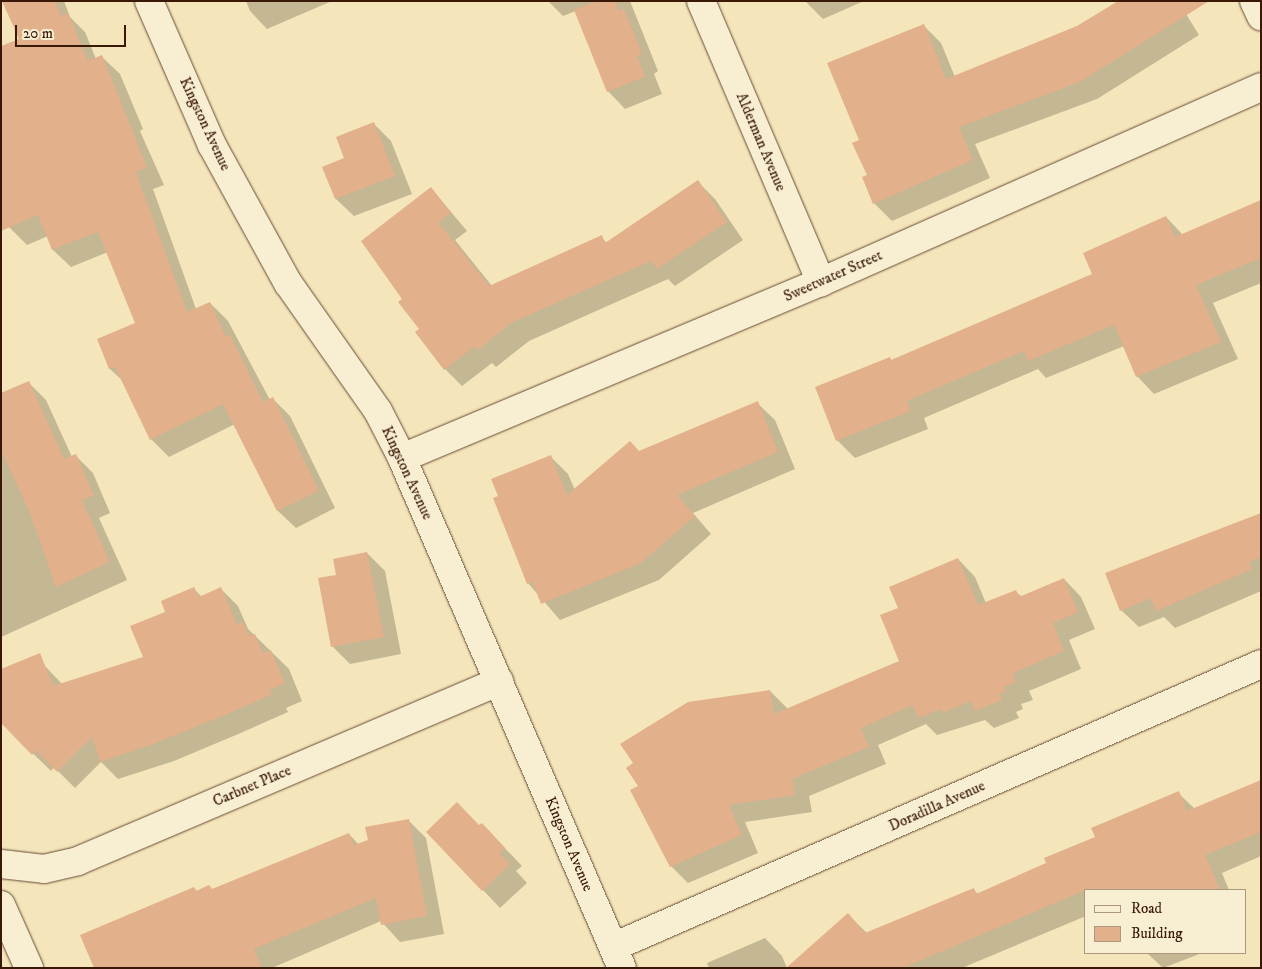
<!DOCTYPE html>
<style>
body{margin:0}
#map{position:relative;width:1262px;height:969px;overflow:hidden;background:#f4e5ba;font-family:"IM FELL DW Pica",serif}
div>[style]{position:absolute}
.shadow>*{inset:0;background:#0003}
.building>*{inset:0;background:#e2b08a}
.roads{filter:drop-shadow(0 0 1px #684b34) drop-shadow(0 0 1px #684b34)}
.minor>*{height:28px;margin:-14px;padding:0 14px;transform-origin:14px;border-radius:14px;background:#f8eed2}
.secondary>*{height:28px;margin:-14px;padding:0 14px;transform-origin:14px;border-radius:14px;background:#f8eed2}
span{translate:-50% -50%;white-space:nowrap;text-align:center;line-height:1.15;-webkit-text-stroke:4px #f8eed2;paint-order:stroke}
.street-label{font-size:15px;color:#391807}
.frame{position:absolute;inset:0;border:2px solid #391807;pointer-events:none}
.legend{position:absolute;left:1084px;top:889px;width:162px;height:65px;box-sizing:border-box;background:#f8eed2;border:1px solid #ac9881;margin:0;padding:6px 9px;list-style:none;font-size:15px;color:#391807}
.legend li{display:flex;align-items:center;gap:10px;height:25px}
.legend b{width:25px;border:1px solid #ac9881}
.scale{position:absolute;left:15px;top:25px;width:111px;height:22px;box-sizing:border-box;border:2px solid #391807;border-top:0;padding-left:6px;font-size:15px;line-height:18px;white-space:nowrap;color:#391807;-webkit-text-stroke:4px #f8eed2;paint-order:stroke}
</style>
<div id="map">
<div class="shadow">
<div style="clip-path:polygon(4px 1px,64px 1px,70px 17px,85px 32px,96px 59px,102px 57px,120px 74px,143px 129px,140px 131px,164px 185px,153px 189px,196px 309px,210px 303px,228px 321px,270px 400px,273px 399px,290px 416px,335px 508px,296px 528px,278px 511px,235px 424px,169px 457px,151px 439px,124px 382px,110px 369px,99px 340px,137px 324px,108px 252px,71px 267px,53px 250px,48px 236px,27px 245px,9px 227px,21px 40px)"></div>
<div style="clip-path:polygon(246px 1px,332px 1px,267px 29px,250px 11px)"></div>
<div style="clip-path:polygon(548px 1px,630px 1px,658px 71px,654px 74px,662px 94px,625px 109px,608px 91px,576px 11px,563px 16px)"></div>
<div style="clip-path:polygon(805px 1px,864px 1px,823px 19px)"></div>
<div style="clip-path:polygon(1178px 1px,1199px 35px,1097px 99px,975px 144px,990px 178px,892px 221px,874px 203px,860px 141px,923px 25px,941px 43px,955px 77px,1078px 27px)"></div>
<div style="clip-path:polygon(373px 123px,391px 141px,412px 194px,354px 216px,336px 199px,324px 167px,346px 159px)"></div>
<div style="clip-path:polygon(698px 182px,715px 199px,743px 240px,675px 286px,668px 279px,529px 341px,496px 367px,492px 363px,462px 386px,445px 369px,404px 299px,431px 188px,467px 231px,455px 240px,492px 286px,601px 237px,607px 243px)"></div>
<div style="clip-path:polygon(1261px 202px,1261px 283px,1213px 303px,1238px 359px,1154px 394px,1137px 376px,1124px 346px,1046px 378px,1038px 369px,924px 418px,928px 429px,855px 458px,837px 440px,890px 358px,892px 361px,1093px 275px,1166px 217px,1183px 235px)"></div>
<div style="clip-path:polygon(28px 382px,46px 400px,72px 457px,75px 455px,93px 473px,110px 513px,99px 518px,127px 580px,1px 637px,1px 394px)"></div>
<div style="clip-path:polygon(757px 403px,775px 420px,795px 469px,693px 513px,711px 534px,659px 580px,560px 620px,528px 583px,550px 456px,568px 474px,575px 490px,640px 452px)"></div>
<div style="clip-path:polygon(1261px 514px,1261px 591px,1175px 628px,1164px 617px,1139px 627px,1121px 610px)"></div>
<div style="clip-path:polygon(367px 553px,385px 571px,401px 654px,350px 664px,332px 646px,338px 576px)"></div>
<div style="clip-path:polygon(958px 559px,975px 577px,986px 603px,1015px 591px,1022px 597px,1064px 579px,1081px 597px,1095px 629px,1069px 640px,1081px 669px,1029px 691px,1033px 700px,1021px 704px,1023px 709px,1016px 712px,1019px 718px,994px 728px,985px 720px,937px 735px,926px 724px,878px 745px,886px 764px,809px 796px,812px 812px,745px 822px,758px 853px,688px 883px,671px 866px,639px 786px,634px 763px,622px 745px,649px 726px,651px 729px,770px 691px,788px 709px,901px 662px,899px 608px)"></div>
<div style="clip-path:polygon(193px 588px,202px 597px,221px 589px,238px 606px,248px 629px,289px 669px,302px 701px,286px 708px,288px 712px,243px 732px,174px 761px,118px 779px,101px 762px,75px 788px,54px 767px,51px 771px,9px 730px,44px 665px,62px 684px,145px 658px)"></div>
<div style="clip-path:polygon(1261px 782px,1261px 856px,1222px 873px,1229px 890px,1086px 890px,1086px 916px,962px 968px,825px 968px,848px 915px,867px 933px,973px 889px,978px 894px,1048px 864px,1178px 793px,1195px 809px)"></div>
<div style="clip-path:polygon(408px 820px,426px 838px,444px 934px,400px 942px,381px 921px,272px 968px,96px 968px,194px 888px,197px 891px,213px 891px,349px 834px,359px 845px,370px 841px)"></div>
<div style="clip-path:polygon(482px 824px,522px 866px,516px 871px,527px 883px,500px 908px,483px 890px)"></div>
<div style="clip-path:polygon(765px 938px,782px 956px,787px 968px,709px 968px,707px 963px)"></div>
<div style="clip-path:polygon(1147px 953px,1202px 953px,1163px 968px)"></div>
</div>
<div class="building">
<div style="clip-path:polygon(2px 1px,55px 1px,61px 16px,68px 13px,88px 61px,102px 55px,147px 167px,136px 172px,187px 312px,210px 302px,226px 337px,230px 335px,263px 402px,273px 397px,319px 491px,277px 511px,223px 404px,150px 440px,115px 367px,109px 369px,97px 339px,135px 323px,98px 232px,52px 250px,38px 215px,1px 231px,1px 46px,19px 39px)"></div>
<div style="clip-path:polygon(596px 1px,615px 1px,619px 11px,624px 9px,642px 54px,637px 56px,645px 77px,607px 92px,574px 10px)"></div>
<div style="clip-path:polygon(1118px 1px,1209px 1px,1080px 82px,959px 127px,973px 160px,873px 204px,862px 177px,867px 175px,852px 143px,859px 140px,827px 63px,924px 24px,946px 79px,1077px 26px)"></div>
<div style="clip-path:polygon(374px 122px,395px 176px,335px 199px,322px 167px,344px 158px,336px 137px)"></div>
<div style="clip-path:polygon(698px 180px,727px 222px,657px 269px,651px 261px,511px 323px,478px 350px,475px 346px,444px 370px,415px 332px,419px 329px,398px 302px,402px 299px,361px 241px,431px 187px,451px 213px,438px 222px,489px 286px,602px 235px,605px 243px)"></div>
<div style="clip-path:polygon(1261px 200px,1261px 258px,1196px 285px,1221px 342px,1136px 377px,1114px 325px,1028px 361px,1024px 351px,907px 401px,911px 411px,836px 441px,815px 387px,890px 357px,891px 360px,1092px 274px,1083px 253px,1166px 216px,1175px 237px)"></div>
<div style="clip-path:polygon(29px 381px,64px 459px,76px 454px,94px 496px,82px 500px,110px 562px,56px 587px,29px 511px,1px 450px,1px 393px)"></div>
<div style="clip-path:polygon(758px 401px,778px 452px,677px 495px,695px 516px,641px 563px,541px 604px,532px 581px,527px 584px,493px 498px,498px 496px,491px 479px,551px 455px,567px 495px,630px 441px,639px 451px)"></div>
<div style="clip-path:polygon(1261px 513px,1261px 557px,1249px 562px,1252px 569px,1156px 611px,1151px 598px,1120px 611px,1105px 573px)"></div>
<div style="clip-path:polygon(367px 552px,384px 637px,331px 647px,318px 578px,336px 575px,333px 559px)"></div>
<div style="clip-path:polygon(958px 558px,978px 605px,1016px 590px,1019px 597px,1064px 578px,1078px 612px,1053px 623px,1064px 651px,1013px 673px,1016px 682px,1004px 687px,1006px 692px,1000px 694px,1002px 700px,975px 711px,971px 701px,943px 713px,941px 709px,918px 718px,913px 705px,861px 728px,869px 747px,792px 779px,795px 795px,729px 805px,742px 835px,670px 867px,630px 790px,638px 786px,626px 768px,633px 763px,620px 744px,688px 702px,770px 690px,774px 714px,899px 661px,880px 615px,898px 608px,889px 587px)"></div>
<div style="clip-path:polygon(194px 587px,199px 597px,221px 587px,237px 625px,243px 622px,249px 636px,255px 634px,263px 653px,271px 650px,285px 683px,270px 690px,271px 695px,225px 715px,156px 743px,100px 762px,92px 737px,57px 772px,36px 750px,32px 755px,1px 723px,1px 669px,40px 653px,53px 686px,143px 657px,130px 626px,165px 612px,161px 601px)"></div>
<div style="clip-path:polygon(1261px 780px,1261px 832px,1205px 855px,1220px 890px,1086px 890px,903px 968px,786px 968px,848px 913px,865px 933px,974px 888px,976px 894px,1046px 863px,1044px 858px,1095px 837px,1091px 828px,1179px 791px,1187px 811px)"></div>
<div style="clip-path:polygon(457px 802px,479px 825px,482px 823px,505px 848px,499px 853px,510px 864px,482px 891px,426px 832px)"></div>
<div style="clip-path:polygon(409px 819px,427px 916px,381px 925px,376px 898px,254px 949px,262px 968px,94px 968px,80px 935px,194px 887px,196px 891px,209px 885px,212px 889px,349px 833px,354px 845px,368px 840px,365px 827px)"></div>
</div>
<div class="roads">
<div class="minor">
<div style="left:149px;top:1px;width:157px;rotate:66.4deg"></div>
<div style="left:212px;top:145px;width:158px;rotate:61.2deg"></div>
<div style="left:288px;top:283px;width:156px;rotate:54.9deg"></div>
<div style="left:378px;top:411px;width:53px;rotate:62.9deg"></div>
<div style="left:402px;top:458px;width:555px;rotate:66.67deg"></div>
<div style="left:701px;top:1px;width:306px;rotate:66.9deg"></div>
<div style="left:1254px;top:1px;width:17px;rotate:65deg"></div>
<div style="left:402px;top:458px;width:454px;rotate:-22.8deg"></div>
<div style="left:821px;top:282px;width:481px;rotate:-23.9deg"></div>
<div style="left:1px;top:864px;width:43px;rotate:6.6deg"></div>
<div style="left:44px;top:869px;width:35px;rotate:-13deg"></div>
<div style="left:78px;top:861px;width:458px;rotate:-23.1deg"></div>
<div style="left:613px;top:947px;width:707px;rotate:-23.59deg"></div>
</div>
<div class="secondary">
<div style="left:1px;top:905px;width:69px;rotate:66deg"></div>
</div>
</div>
<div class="street-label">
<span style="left:205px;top:124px;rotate:65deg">Kingston Avenue</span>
<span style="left:761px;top:142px;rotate:67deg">Alderman Avenue</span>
<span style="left:833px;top:276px;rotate:-24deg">Sweetwater Street</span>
<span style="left:407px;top:473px;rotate:65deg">Kingston Avenue</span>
<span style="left:252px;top:786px;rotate:-23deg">Carbnet Place</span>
<span style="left:937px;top:806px;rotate:-24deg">Doradilla Avenue</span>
<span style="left:569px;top:844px;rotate:67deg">Kingston Avenue</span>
</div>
<div class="frame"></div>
<ul class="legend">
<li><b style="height:6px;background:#f8eed2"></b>Road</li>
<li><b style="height:14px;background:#e2b08a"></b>Building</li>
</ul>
<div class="scale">20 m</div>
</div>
